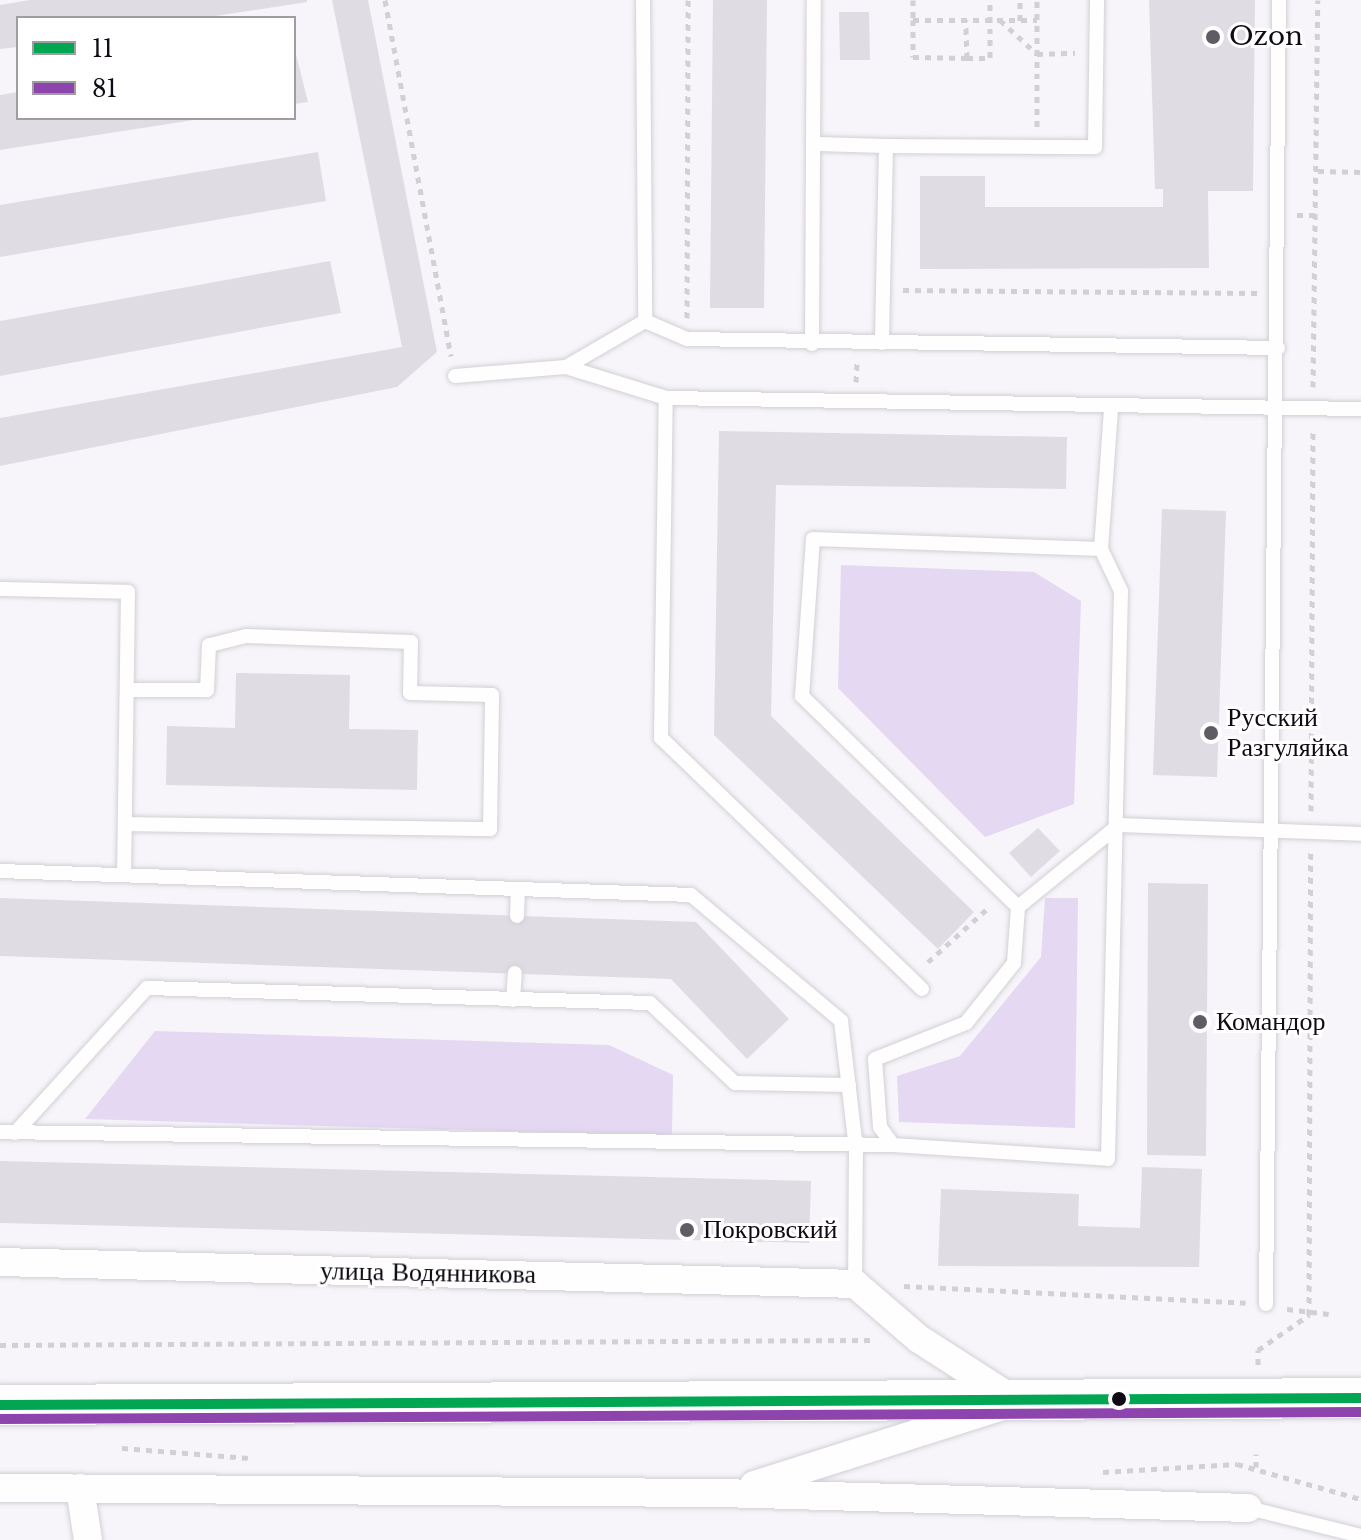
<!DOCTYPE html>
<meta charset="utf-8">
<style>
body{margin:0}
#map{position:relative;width:1361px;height:1540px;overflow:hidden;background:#f7f5f9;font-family:"Libre Baskerville",serif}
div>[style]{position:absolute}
.green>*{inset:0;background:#e5d8f3}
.building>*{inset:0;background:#e0dce4}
.path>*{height:5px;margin-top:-2.5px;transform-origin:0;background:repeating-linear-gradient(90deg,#d2d0d3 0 6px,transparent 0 12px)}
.roads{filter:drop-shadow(0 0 2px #d2cfd6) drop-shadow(0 0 2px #d2cfd6)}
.lane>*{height:14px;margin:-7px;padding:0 7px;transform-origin:7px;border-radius:7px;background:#fefefe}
.street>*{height:28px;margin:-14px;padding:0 14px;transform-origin:14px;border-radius:14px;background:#fefefe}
.secondary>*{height:40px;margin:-20px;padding:0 20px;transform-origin:20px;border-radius:20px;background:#fefefe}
.bus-1>*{height:10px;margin:-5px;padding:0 5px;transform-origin:5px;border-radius:5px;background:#00a651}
.bus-2>*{height:10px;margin:-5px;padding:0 5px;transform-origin:5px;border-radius:5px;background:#8e44ad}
.dots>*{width:22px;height:22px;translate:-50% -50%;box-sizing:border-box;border:4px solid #fff;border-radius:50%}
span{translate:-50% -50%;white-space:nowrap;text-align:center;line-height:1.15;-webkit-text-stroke:6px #fff;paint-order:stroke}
.poi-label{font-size:26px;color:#0f0a14}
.left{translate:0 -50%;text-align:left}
.street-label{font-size:26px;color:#0f0a14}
.legend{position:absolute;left:16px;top:16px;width:280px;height:104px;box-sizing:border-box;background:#fff;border:2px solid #9f9da1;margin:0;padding:10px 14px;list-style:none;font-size:24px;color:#0f0a14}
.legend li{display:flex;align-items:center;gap:16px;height:40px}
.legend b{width:40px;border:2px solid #9f9da1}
</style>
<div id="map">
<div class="green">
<div style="clip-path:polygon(841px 565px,1034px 572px,1081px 601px,1074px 804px,985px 837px,838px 688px)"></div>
<div style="clip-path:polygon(1045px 898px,1078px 898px,1075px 1128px,899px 1122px,897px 1076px,960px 1056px,1041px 957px)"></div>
<div style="clip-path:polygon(155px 1031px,609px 1045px,673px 1075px,672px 1136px,85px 1119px)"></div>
</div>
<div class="building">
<div style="clip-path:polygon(30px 0,307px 0,307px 2px,203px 18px,18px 18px,18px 47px,0 49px,0 5px)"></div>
<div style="clip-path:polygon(332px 0,368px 0,437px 352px,397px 387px,0 466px,0 418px,402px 347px)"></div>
<div style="clip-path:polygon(713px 0,767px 0,764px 308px,710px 308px)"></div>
<div style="clip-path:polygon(1149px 0,1255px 0,1253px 191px,1208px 191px,1209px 268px,920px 269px,920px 176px,985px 176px,985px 207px,1163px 207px,1163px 189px,1155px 189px)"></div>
<div style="clip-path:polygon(839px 12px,869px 12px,870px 60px,840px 60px)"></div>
<div style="clip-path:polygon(294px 47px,308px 102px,294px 104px)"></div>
<div style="clip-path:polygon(18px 92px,18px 118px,194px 120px,0 150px,0 95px)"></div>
<div style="clip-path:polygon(318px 152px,326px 201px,0 257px,0 205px)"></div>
<div style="clip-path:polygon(330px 261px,341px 313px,0 376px,0 321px)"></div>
<div style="clip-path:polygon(719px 431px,1067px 437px,1066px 489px,776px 485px,771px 716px,974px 912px,938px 949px,714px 735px)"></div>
<div style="clip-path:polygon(1162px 509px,1226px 511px,1217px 777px,1153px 775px)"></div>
<div style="clip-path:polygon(236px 673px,350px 675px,349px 729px,418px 730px,417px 790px,166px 785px,167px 726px,235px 728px)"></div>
<div style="clip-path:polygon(1038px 828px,1060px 851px,1031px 877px,1009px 853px)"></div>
<div style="clip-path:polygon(1148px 883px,1208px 884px,1206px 1156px,1147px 1155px)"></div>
<div style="clip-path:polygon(0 898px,696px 922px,789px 1019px,747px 1059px,671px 979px,0 956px)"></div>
<div style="clip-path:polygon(0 1161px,811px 1181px,809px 1243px,0 1223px)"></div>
<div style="clip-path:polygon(1142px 1167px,1202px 1169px,1199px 1267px,938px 1266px,941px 1189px,1079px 1194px,1078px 1226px,1140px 1228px)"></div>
</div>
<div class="path">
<div style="left:385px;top:0;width:362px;rotate:79.5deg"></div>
<div style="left:913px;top:0;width:20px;rotate:90deg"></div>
<div style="left:913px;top:20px;width:124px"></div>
<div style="left:913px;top:20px;width:37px;rotate:90deg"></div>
<div style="left:913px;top:57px;width:54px;rotate:1.1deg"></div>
<div style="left:967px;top:58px;width:38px;rotate:-92deg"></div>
<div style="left:1000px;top:20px;width:50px;rotate:42.6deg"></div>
<div style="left:1037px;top:54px;width:38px;rotate:-2deg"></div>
<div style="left:1020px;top:21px;width:21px;rotate:-90deg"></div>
<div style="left:967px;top:58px;width:23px"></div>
<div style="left:990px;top:58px;width:58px;rotate:-90deg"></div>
<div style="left:1037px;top:127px;width:127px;rotate:-90deg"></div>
<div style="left:1318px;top:171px;width:43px;rotate:1.3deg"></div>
<div style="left:1297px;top:215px;width:19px"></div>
<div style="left:903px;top:290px;width:354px;rotate:0.5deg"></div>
<div style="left:687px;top:318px;width:318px;rotate:-89.8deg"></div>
<div style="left:856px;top:382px;width:22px;rotate:-87deg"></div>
<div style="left:1313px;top:387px;width:387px;rotate:-89.3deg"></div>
<div style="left:1311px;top:811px;width:382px;rotate:-89.7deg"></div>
<div style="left:928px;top:962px;width:81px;rotate:-42deg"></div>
<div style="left:904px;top:1286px;width:342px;rotate:2.8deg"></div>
<div style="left:1287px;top:1309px;width:42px;rotate:6.8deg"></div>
<div style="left:0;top:1345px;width:874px;rotate:-0.33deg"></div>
<div style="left:1258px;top:1365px;width:15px;rotate:-90deg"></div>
<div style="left:1258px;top:1350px;width:62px;rotate:-34.5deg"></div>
<div style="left:1309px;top:1315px;width:462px;rotate:-89.8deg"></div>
<div style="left:122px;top:1448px;width:127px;rotate:4.5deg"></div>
<div style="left:1256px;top:1467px;width:13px;rotate:-90deg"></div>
<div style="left:1103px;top:1472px;width:134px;rotate:-3.4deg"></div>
<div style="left:1237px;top:1464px;width:129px;rotate:15.8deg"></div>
</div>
<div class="roads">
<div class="lane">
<div style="left:643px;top:0;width:321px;rotate:89.6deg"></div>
<div style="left:816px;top:144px;width:70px;rotate:1.6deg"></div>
<div style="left:886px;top:146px;width:197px;rotate:91.2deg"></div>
<div style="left:886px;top:146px;width:209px;rotate:0.3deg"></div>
<div style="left:1095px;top:147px;width:147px;rotate:-89.2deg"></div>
<div style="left:645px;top:321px;width:46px;rotate:23.2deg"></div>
<div style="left:687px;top:339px;width:591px;rotate:0.87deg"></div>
<div style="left:812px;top:344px;width:344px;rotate:-89.7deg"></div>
<div style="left:566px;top:367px;width:91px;rotate:-30.2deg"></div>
<div style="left:455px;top:376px;width:111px;rotate:-4.6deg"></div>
<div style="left:566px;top:367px;width:105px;rotate:17.2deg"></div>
<div style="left:0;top:589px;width:128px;rotate:1.3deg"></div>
<div style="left:128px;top:592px;width:282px;rotate:90.8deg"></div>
<div style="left:126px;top:824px;width:364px;rotate:0.8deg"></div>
<div style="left:490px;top:829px;width:134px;rotate:-89.1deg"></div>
<div style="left:492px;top:695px;width:82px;rotate:-178.6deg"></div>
<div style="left:410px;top:693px;width:51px;rotate:-88.9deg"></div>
<div style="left:411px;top:642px;width:165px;rotate:-177.9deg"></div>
<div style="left:246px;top:636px;width:38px;rotate:166deg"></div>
<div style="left:209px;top:645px;width:45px;rotate:92.5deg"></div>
<div style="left:207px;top:690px;width:80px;rotate:180deg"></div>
<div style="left:0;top:871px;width:691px;rotate:1.99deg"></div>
<div style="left:691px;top:895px;width:196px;rotate:40deg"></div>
<div style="left:841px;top:1021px;width:128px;rotate:83.3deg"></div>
<div style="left:856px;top:1148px;width:136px;rotate:90.4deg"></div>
<div style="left:1018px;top:907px;width:302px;rotate:-135.7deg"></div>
<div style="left:802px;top:696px;width:157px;rotate:-86deg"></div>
<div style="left:813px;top:539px;width:288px;rotate:2deg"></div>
<div style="left:517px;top:916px;width:26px;rotate:-88deg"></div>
<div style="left:922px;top:989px;width:362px;rotate:-136.1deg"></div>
<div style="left:661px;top:738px;width:340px;rotate:-89.2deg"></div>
<div style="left:666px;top:398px;width:695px;rotate:0.91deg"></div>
<div style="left:513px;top:1000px;width:27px;rotate:-86deg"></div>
<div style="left:0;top:1132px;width:893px;rotate:0.83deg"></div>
<div style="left:893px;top:1145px;width:215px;rotate:3.7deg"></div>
<div style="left:1108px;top:1159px;width:568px;rotate:-88.69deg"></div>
<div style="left:1121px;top:591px;width:47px;rotate:-115.5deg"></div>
<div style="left:1101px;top:549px;width:141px;rotate:-85.9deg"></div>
<div style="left:15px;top:1133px;width:196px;rotate:-47.7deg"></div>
<div style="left:147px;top:988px;width:503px;rotate:1.71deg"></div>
<div style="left:650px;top:1003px;width:117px;rotate:43.3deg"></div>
<div style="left:735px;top:1083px;width:114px;rotate:1deg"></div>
<div style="left:893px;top:1145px;width:22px;rotate:-126deg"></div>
<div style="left:880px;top:1127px;width:68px;rotate:-94.2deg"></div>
<div style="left:875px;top:1059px;width:98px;rotate:-21.6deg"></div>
<div style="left:966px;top:1023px;width:77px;rotate:-51.3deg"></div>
<div style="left:1014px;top:963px;width:56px;rotate:-85.9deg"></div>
<div style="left:1018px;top:907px;width:130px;rotate:-39.1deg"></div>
<div style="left:1119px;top:825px;width:242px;rotate:2.1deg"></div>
<div style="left:1266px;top:1304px;width:1304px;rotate:-89.43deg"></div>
<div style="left:1248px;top:1508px;width:116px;rotate:13.9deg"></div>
</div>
<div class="street">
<div style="left:0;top:1262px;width:855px;rotate:1.47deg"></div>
<div style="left:855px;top:1284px;width:84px;rotate:40.7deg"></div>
<div style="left:919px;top:1339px;width:111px;rotate:32.8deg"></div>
<div style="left:754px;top:1485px;width:258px;rotate:-17.6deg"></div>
<div style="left:0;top:1488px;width:721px;rotate:0.4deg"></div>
<div style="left:721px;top:1493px;width:527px;rotate:1.63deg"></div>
<div style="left:80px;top:1488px;width:53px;rotate:81.3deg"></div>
</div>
<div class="secondary">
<div style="left:0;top:1405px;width:1361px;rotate:-0.29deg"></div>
</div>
</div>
<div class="bus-1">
<div style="left:0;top:1405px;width:1361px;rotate:-0.29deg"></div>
</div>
<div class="bus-2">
<div style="left:0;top:1419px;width:1361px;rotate:-0.29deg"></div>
</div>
<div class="dots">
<div style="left:1213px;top:37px;background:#605c64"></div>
<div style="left:1211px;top:733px;background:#605c64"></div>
<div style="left:1200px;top:1022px;background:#605c64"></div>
<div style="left:687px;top:1230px;background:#605c64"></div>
<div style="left:1119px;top:1399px;background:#0f0a14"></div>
</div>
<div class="poi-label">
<span class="left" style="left:1229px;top:37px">Ozon</span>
<span class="left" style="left:1227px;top:733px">Русский<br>Разгуляйка</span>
<span class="left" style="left:1216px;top:1022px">Командор</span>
<span class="left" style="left:703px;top:1230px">Покровский</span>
</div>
<div class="street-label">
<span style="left:428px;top:1273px;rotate:1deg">улица Водянникова</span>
</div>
<ul class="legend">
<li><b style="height:10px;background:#00a651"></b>11</li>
<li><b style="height:10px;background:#8e44ad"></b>81</li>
</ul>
</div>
